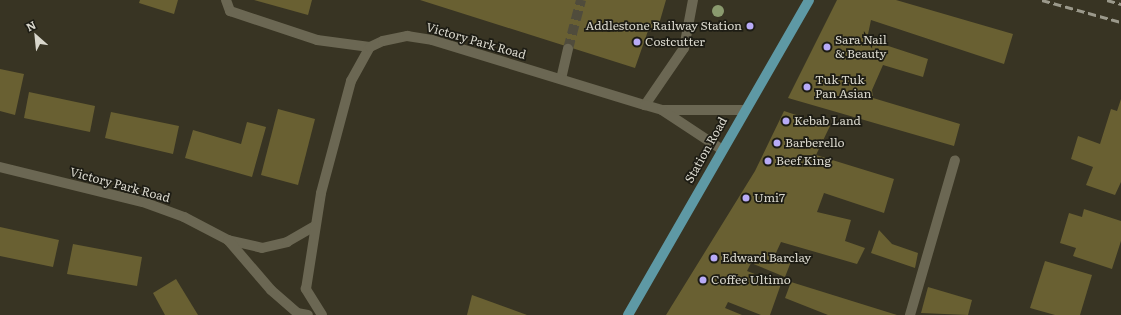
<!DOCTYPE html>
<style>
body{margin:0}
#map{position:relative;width:1121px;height:315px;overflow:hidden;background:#383423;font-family:Literata,serif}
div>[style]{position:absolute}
.building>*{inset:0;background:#696032}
.minor-tunnel>*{height:10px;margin-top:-5px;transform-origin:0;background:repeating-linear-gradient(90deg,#504c3c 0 10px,transparent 0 15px)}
.minor>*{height:10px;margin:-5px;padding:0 5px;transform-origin:5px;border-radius:5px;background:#6b6753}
.major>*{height:10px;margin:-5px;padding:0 5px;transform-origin:5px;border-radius:5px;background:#5e99a5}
.rail>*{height:3px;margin-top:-1.5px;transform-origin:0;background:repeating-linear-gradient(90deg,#9b998b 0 8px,transparent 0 12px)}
.trees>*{width:12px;height:12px;margin:-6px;border-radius:50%;background:#8a9a6e}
.dots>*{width:11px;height:11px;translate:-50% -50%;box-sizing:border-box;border:2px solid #1d1c14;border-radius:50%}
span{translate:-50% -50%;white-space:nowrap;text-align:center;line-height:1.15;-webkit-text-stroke:3.5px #1d1c14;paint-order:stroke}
.poi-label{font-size:12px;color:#d9d7cc}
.right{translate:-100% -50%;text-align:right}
.left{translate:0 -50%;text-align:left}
.street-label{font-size:12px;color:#d9d7cc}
.north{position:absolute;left:16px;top:16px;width:40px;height:40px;-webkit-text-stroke:3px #1d1c14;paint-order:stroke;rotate:333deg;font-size:11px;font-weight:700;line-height:16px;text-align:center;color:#d9d7cc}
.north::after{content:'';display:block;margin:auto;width:14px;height:18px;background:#d9d7cc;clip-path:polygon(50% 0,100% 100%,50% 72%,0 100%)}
</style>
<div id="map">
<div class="building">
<div style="clip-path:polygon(140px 0,178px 0,174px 14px,139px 3px)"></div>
<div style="clip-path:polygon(254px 0,312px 0,308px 15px)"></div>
<div style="clip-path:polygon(420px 0,666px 0,657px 31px,649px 28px,635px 68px)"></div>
<div style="clip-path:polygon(837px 0,896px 0,1013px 34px,1004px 64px,871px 20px,867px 39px,928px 59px,923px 77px,883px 65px,872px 90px,873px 98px,960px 124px,954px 146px,788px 98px)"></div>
<div style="clip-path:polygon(0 69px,24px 74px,15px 115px,0 111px)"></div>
<div style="clip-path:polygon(29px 92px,95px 106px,90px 132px,24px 118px)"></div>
<div style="clip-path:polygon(1121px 99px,1121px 182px,1115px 195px,1086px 185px,1093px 167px,1071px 159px,1078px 136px,1100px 144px,1111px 109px,1117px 111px)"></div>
<div style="clip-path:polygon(278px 109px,315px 119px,298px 185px,261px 175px)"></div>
<div style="clip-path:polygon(784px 111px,830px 126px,816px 155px,894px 179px,884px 213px,824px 193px,817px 212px,851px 220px,845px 241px,865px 248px,857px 264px,781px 242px,775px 255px,792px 259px,785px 277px,751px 263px,747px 271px,781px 284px,770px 315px,761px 315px,728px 302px,725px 308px,742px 315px,666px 315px,755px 171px)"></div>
<div style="clip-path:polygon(111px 112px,179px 126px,173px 154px,105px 138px)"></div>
<div style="clip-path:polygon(247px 122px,266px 127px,252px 177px,185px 158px,193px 130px,241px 144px)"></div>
<div style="clip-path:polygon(1084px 209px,1121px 221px,1121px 241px,1112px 269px,1073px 256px,1076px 248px,1060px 243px,1069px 213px,1082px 217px)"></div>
<div style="clip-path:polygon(0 227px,59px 240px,53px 267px,0 256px)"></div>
<div style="clip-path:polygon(879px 230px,892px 244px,918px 253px,915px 268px,871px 253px)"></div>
<div style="clip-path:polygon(73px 244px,142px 257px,137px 286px,67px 274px)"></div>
<div style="clip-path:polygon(1045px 261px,1092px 275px,1080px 315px,1055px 315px,1030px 308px)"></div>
<div style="clip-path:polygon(176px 279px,198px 315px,165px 315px,153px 293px)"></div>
<div style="clip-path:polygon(791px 282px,897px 315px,828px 315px,785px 298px)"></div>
<div style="clip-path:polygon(928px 287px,972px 300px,968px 315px,921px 313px)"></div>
<div style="clip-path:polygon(472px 295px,527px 315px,467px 315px)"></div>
</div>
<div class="minor-tunnel">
<div style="left:568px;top:49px;width:51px;rotate:-75.1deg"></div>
</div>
<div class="minor">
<div style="left:226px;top:0;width:12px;rotate:70deg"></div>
<div style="left:230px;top:11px;width:92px;rotate:18.4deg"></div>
<div style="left:317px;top:40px;width:53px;rotate:7.5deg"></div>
<div style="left:561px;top:79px;width:31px;rotate:-77deg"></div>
<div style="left:645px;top:105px;width:69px;rotate:-55.6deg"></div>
<div style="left:684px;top:48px;width:49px;rotate:-79.4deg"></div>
<div style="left:662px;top:110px;width:81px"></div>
<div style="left:0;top:167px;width:147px;rotate:13.8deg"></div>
<div style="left:143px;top:202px;width:44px;rotate:20.1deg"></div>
<div style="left:184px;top:217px;width:50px;rotate:27.6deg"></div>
<div style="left:228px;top:240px;width:35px;rotate:13deg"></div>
<div style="left:262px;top:248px;width:26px;rotate:-13deg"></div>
<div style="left:287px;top:242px;width:32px;rotate:-30deg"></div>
<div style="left:228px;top:240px;width:66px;rotate:49.3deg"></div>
<div style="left:271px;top:290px;width:35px;rotate:41deg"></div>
<div style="left:297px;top:313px;width:11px;rotate:10deg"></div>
<div style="left:322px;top:315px;width:31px;rotate:-122deg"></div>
<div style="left:306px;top:289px;width:97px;rotate:-81.1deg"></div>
<div style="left:321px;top:193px;width:116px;rotate:-75deg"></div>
<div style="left:351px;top:81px;width:39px;rotate:-61deg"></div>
<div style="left:370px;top:47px;width:14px;rotate:-25deg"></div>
<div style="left:383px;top:41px;width:25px;rotate:-12deg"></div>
<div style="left:407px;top:36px;width:25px;rotate:9deg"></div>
<div style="left:432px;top:40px;width:223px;rotate:17deg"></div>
<div style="left:645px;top:105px;width:18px;rotate:16deg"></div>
<div style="left:662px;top:110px;width:71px;rotate:33.5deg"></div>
<div style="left:910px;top:315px;width:161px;rotate:-73.8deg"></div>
</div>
<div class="major">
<div style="left:628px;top:315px;width:363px;rotate:-60.1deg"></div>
</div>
<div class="rail">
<div style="left:1042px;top:0;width:82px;rotate:15.6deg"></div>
<div style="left:1107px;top:0;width:15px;rotate:16deg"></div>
</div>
<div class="trees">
<div style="left:718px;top:11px"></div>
</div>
<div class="dots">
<div style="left:750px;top:26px;background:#b8abf7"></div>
<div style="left:637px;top:42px;background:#b8abf7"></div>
<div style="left:827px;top:47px;background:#b8abf7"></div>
<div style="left:807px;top:87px;background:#b8abf7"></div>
<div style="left:786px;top:121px;background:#b8abf7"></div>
<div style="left:777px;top:143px;background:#b8abf7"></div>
<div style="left:768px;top:161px;background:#b8abf7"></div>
<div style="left:746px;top:198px;background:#b8abf7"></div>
<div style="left:714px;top:258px;background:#b8abf7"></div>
<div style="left:703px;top:280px;background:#b8abf7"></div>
</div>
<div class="poi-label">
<span class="right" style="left:742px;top:26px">Addlestone Railway Station</span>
<span class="left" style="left:835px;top:47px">Sara Nail<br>&amp; Beauty</span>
<span class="left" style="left:645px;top:42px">Costcutter</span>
<span class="left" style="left:815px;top:87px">Tuk Tuk<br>Pan Asian</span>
<span class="left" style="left:794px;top:121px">Kebab Land</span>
<span class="left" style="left:785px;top:143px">Barberello</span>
<span class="left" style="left:776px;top:161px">Beef King</span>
<span class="left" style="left:754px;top:198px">Umi7</span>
<span class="left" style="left:722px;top:258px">Edward Barclay</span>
<span class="left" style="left:711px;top:280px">Coffee Ultimo</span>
</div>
<div class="street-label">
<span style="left:476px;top:41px;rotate:16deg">Victory Park Road</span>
<span style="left:706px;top:150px;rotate:-61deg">Station Road</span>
<span style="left:120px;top:185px;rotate:15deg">Victory Park Road</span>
</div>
<div class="north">N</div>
</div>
